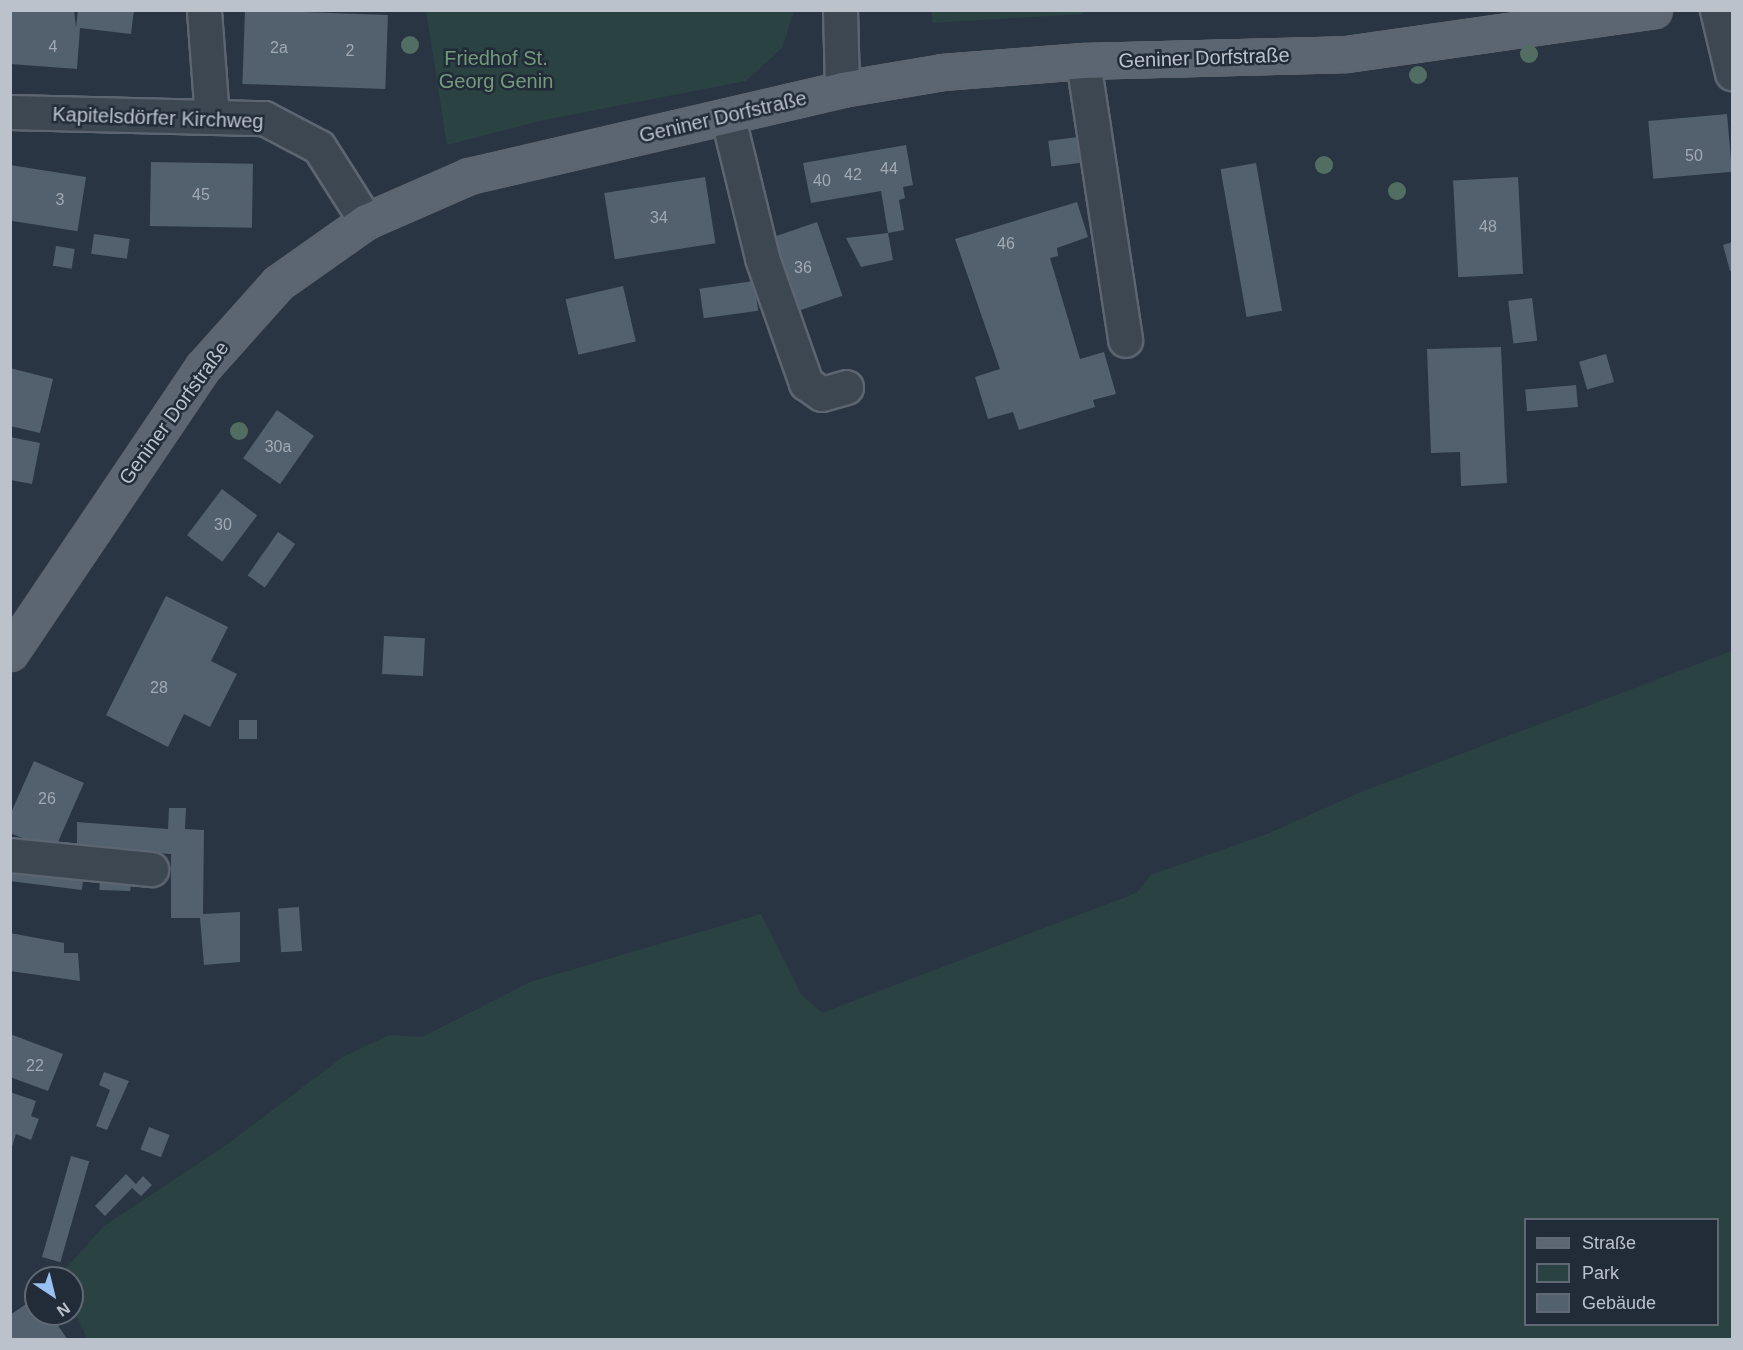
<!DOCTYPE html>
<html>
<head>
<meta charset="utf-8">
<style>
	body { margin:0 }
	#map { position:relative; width:1743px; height:1350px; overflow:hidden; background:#293542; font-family:Helvetica,sans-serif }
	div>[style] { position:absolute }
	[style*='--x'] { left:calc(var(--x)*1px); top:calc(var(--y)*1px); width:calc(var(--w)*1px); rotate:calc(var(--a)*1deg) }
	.green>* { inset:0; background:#2b4243 }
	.building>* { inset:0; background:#53606d; transform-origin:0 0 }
	.roads { filter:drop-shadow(2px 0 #5c6570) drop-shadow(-2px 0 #5c6570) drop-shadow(0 2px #5c6570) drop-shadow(0 -2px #5c6570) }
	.minor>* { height:33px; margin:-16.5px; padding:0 16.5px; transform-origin:16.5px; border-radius:16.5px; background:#3d4752 }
	.major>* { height:33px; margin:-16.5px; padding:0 16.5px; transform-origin:16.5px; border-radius:16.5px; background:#5c6672 }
	.trees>* { width:18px; height:18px; margin:-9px; border-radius:50%; background:#526d61 }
	span { translate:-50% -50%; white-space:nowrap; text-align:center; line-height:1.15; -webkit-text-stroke:5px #222c38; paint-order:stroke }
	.number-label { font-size:16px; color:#a1aab4 }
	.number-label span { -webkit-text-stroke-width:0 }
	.street-label { font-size:20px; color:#bbc2cc }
	.park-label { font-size:20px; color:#739b7b }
	.frame { position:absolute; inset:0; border:12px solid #bbc2cc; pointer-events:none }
	.legend { position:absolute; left:1524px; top:1218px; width:195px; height:108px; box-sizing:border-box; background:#222c38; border:2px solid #5f6873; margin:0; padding:8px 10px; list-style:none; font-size:18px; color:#bbc2cc }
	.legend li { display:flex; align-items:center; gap:12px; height:30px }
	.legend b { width:30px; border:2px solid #5f6873 }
	.north { position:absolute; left:24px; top:1266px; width:60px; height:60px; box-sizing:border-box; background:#222c38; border:2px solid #5f6873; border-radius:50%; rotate:145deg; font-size:16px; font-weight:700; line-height:24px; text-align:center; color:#bbc2cc }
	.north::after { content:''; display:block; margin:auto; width:21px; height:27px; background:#99c0f3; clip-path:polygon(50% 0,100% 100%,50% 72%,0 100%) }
</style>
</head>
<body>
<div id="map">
	<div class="green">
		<i style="clip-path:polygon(426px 11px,426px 10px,794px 11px,782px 48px,746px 81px,544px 120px,447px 145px)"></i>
		<i style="clip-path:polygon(931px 11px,931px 10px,1083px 11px,1082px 14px,933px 23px)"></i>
		<i style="clip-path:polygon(evenodd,1732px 651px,1732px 1339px,88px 1340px,72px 1306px,72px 1278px,58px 1277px,104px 1226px,226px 1145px,343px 1057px,389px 1035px,422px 1037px,530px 982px,761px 914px,801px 994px,822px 1013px,1136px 893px,1151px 875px,1267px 834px,1361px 792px,1732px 651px,1526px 1220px,1718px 1220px,1718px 1324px,1526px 1324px,1526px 1220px)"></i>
	</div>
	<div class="building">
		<i style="clip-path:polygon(10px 10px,74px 10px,76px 27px,78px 10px,134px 10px,131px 34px,80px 28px,77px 69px,10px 64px)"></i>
		<i style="left:245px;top:10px;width:143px;height:74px;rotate:2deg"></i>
		<i style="left:1727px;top:114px;width:58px;height:79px;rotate:85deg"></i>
		<i style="left:1078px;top:137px;width:26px;height:30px;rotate:83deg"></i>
		<i style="clip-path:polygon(906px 145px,913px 185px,903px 187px,905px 198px,899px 200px,904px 230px,888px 233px,881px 191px,811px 203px,803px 163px)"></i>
		<i style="left:151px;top:162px;width:102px;height:64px;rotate:1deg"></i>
		<i style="left:1256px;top:163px;width:150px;height:36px;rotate:80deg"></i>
		<i style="left:10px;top:165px;width:77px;height:55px;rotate:9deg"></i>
		<i style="left:705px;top:177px;width:67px;height:102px;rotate:81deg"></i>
		<i style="left:1518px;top:177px;width:97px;height:65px;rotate:87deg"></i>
		<i style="clip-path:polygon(1077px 202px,1088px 237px,1057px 248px,1058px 256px,1050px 258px,1080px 359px,1104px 352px,1116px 394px,1093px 400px,1095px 407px,1019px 430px,1013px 412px,988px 419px,975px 377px,1000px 369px,955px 239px)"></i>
		<i style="left:817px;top:222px;width:78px;height:56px;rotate:71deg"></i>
		<i style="clip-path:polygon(888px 233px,893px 260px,861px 267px,846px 238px)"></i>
		<i style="left:94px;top:234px;width:36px;height:20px;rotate:8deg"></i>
		<i style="clip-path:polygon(1732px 242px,1732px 271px,1730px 271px,1723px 245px)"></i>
		<i style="left:56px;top:246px;width:19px;height:20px;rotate:9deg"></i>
		<i style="left:754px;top:281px;width:30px;height:55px;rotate:82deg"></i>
		<i style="left:623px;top:286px;width:57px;height:59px;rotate:77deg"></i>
		<i style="left:1532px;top:298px;width:43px;height:24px;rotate:83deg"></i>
		<i style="clip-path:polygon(1501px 347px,1507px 483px,1461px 486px,1460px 452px,1431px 453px,1427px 349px)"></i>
		<i style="left:1606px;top:354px;width:29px;height:28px;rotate:74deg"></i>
		<i style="clip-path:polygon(10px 368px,53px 379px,40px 433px,10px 426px)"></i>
		<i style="left:1576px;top:385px;width:22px;height:51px;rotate:85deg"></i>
		<i style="left:277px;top:410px;width:45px;height:59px;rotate:35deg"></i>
		<i style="clip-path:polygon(10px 437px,40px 443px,32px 484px,10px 480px)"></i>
		<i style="left:222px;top:489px;width:44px;height:58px;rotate:37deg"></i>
		<i style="left:278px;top:532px;width:21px;height:53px;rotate:35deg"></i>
		<i style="clip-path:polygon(166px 596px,228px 627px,211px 661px,237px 674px,210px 727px,184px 714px,168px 747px,106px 715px)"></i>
		<i style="left:384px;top:636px;width:41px;height:38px;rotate:3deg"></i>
		<i style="left:239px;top:720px;width:18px;height:19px"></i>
		<i style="clip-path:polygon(34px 761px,84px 783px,54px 851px,10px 833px,10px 815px)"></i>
		<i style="clip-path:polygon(169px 808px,186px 808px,185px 829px,204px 830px,203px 914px,240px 912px,240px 962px,204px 965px,200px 918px,171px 918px,171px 854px,77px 848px,77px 822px,168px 829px)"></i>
		<i style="left:10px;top:860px;width:75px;height:21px;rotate:7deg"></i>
		<i style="left:100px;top:873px;width:31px;height:17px;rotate:2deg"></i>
		<i style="left:299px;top:907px;width:44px;height:21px;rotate:86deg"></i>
		<i style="clip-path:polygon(10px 933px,64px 943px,64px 953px,78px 953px,80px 981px,10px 971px)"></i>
		<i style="clip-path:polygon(10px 1034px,63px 1054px,48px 1091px,10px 1077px)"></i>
		<i style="clip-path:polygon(104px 1072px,129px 1081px,107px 1130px,96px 1126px,110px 1090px,99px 1085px)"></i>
		<i style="clip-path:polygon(10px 1092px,36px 1101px,31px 1116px,39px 1119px,31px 1140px,16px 1134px,11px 1150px)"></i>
		<i style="left:149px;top:1127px;width:22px;height:24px;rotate:21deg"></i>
		<i style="left:71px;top:1156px;width:19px;height:105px;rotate:16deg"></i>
		<i style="clip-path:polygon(126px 1174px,136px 1184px,143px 1176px,152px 1185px,141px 1196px,132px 1188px,105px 1216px,95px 1206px)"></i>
		<i style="clip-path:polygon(36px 1297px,36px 1314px,50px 1314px,68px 1340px,10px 1340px,10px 1315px)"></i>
	</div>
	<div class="roads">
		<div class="minor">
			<i style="--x:840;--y:10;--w:79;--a:88.5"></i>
			<i style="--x:1717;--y:10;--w:65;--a:76.6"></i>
			<i style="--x:204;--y:11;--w:106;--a:85.7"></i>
			<i style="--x:1083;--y:61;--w:282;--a:81.4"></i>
			<i style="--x:10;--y:112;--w:254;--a:1.4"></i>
			<i style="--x:264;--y:118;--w:62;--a:27.8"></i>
			<i style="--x:319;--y:147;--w:88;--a:57.6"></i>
			<i style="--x:728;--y:118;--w:144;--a:76.3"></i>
			<i style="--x:762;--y:258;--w:133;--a:70.6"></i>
			<i style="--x:806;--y:383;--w:19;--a:35"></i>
			<i style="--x:822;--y:394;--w:25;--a:-16"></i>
			<i style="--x:10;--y:855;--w:142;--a:5.7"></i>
		</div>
		<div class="major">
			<i style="--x:10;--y:653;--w:345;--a:-56"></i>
			<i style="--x:203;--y:367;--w:113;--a:-48.2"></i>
			<i style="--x:278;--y:283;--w:108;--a:-35.2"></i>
			<i style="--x:366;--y:221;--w:112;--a:-23.6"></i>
			<i style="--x:469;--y:176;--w:383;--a:-13.1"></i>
			<i style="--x:842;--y:89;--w:101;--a:-9.6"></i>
			<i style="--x:942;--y:72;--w:141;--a:-4.5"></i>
			<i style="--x:1083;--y:61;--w:263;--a:-1.5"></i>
			<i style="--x:1346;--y:54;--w:311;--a:-8.1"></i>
		</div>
	</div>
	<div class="trees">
		<i style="left:410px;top:45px"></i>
		<i style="left:1529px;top:54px"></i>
		<i style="left:1418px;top:75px"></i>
		<i style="left:1324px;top:165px"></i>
		<i style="left:1397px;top:191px"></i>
		<i style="left:239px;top:431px"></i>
	</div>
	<div class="number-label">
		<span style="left:53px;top:47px">4</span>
		<span style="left:279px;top:48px">2a</span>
		<span style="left:350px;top:51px">2</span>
		<span style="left:1694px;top:156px">50</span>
		<span style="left:889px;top:169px">44</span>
		<span style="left:853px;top:175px">42</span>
		<span style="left:822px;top:181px">40</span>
		<span style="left:201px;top:195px">45</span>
		<span style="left:60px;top:200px">3</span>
		<span style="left:659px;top:218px">34</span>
		<span style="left:1488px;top:227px">48</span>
		<span style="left:1006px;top:244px">46</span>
		<span style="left:803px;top:268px">36</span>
		<span style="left:278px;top:447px">30a</span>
		<span style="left:223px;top:525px">30</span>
		<span style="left:159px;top:688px">28</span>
		<span style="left:47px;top:799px">26</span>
		<span style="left:35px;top:1066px">22</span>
	</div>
	<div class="street-label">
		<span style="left:1204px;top:58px;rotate:-2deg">Geniner Dorfstraße</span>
		<span style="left:723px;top:117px;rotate:-13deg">Geniner Dorfstraße</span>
		<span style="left:158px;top:118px;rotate:2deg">Kapitelsdörfer Kirchweg</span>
		<span style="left:174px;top:413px;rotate:-54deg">Geniner Dorfstraße</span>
	</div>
	<div class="park-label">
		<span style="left:496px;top:70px">Friedhof St.<br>Georg Genin</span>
	</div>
	<div class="frame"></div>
	<ul class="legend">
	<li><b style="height:8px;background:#5c6672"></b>Straße</li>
	<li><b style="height:16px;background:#2b4243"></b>Park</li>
	<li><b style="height:16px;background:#53606d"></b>Gebäude</li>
	</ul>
	<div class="north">N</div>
</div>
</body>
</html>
